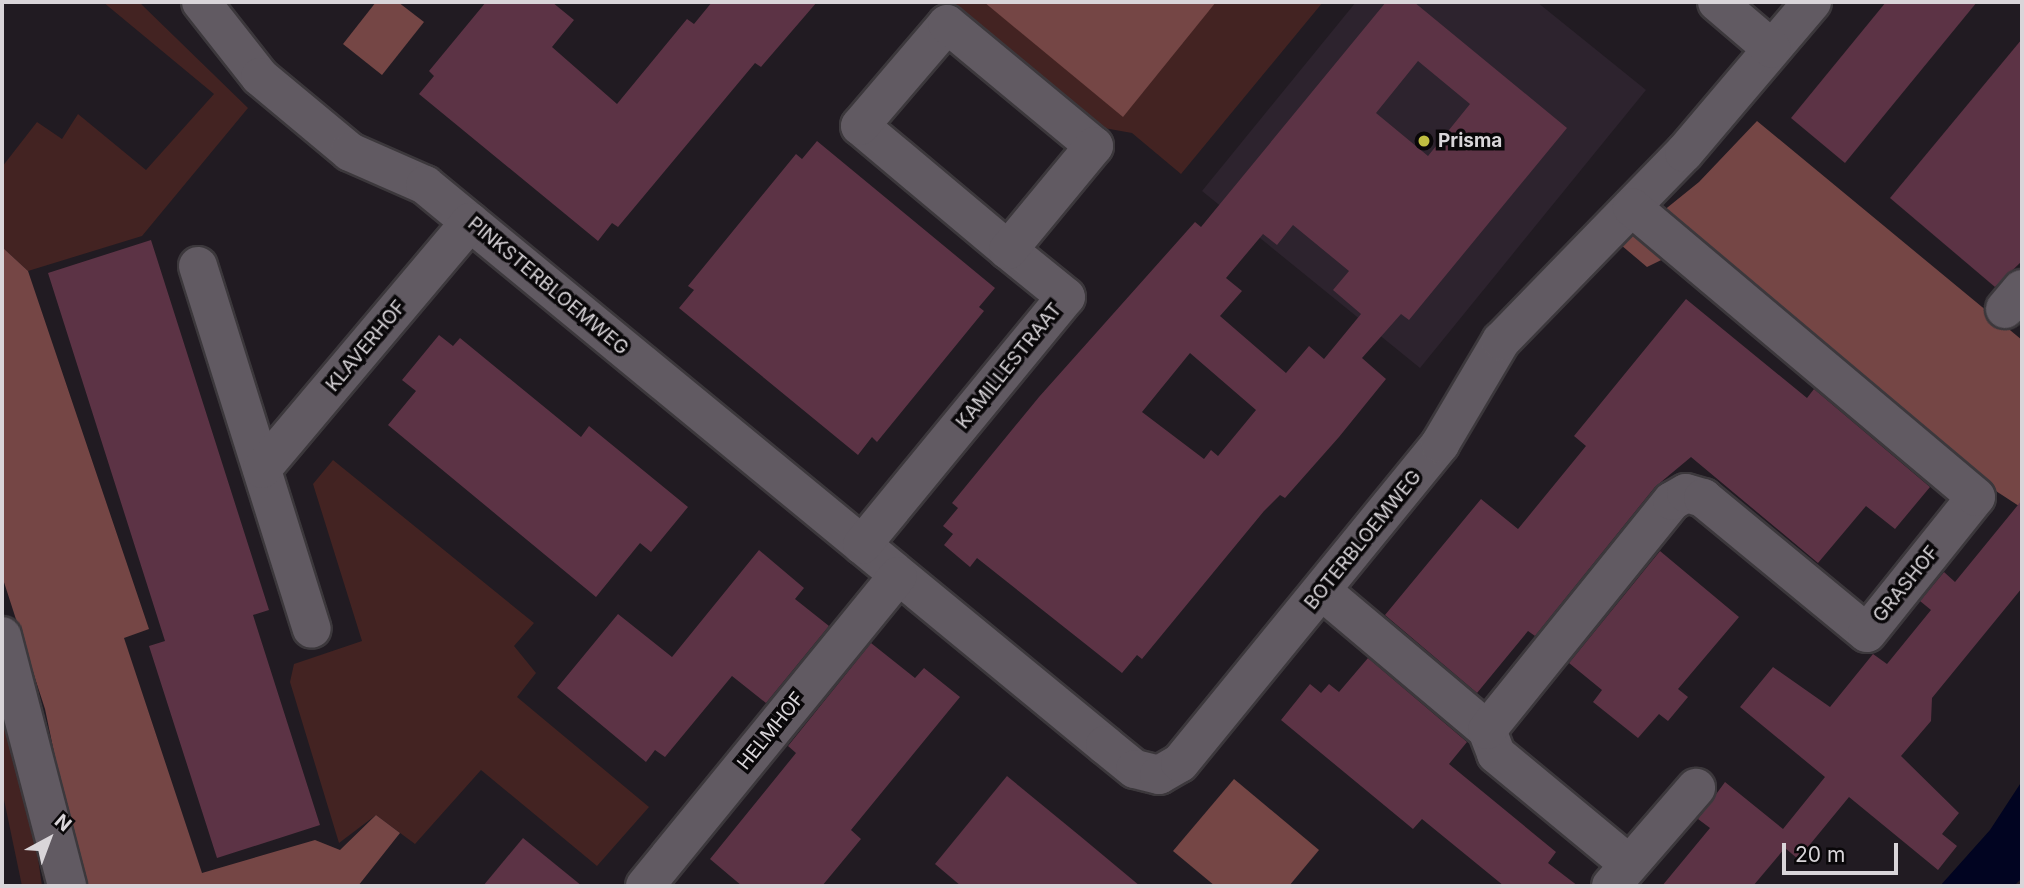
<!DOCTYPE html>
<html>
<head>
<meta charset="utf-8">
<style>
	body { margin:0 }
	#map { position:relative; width:2024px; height:888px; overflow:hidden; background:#211b22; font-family:Inter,sans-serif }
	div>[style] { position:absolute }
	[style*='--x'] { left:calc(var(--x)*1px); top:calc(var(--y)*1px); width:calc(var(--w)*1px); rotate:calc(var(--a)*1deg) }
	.built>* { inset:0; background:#2d232e }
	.green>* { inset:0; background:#432322 }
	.forest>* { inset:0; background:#754645 }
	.water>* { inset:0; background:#010421 }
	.building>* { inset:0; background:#5c3345 }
	.roads { filter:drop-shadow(2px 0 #3c383c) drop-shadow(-2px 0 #3c383c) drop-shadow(0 2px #3c383c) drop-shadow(0 -2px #3c383c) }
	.minor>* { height:38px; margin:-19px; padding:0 19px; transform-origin:19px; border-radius:19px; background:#615a62 }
	.dots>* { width:19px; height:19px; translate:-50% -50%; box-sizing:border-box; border:4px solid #090709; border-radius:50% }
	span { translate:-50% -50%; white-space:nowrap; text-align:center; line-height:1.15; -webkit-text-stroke:7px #090709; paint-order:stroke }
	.poi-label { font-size:19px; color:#d9d5d9; font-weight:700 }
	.left { translate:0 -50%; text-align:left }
	.street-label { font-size:19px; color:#d9d5d9 }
	.frame { position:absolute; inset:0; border:4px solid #d9d5d9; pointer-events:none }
	.north { position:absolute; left:14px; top:804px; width:70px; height:70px; -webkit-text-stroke:5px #090709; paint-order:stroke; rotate:41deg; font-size:19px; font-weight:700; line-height:28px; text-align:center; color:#d9d5d9 }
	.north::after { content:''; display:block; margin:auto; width:24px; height:32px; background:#d9d5d9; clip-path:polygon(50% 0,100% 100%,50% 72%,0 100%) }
	.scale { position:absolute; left:1782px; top:843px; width:116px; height:32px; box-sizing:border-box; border:4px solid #d9d5d9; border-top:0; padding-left:9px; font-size:21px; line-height:24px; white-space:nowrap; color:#d9d5d9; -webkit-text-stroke:5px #090709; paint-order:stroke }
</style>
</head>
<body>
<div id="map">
	<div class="built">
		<i style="clip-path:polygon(1356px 2px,1537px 2px,1646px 90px,1420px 368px,1202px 191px)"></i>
	</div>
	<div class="green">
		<i style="clip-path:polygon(103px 2px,139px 2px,248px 108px,142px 236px,28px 271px,2px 247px,2px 167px,37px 122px,62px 139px,78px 114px,146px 170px,214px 94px)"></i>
		<i style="clip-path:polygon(953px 2px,1323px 2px,1181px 174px,1132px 133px,1104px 128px)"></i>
		<i style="clip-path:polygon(333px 460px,534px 623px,514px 646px,536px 673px,517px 697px,649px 807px,597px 866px,481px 770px,415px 844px,376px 815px,339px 843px,290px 682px,294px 664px,362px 641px,313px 484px)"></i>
		<i style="clip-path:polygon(2px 689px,35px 838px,42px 886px,22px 886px,2px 790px)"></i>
	</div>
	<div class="forest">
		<i style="clip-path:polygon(376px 2px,398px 2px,424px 22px,382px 75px,343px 44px)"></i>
		<i style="clip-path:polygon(984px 2px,1216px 2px,1123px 117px)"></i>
		<i style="clip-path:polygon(1757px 121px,2022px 340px,2022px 508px,1979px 480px,1694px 244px,1647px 267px,1621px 245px,1699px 182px)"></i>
		<i style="clip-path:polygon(2px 247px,28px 271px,149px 629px,124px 638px,202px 873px,315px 840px,340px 850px,376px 815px,400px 833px,358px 886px,82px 886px,45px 709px,2px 576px)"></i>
		<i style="clip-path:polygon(1234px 779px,1319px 850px,1289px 886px,1215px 886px,1173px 851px)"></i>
	</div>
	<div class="water">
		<i style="clip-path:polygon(2022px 781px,2022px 878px,2014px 886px,1940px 886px,1990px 830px)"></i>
	</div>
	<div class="building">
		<i style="clip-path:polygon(486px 2px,552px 2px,574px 20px,552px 47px,617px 104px,687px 19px,694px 24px,712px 2px,817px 2px,761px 67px,755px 63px,618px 227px,612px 223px,598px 241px,419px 94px,434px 76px,429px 71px)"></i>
		<i style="clip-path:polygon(evenodd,1386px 2px,1414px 2px,1567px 128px,1409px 320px,1401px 314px,1362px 358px,1386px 379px,1339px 437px,1285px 498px,1280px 495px,1264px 511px,1142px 659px,1137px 655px,1122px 673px,977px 558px,970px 567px,944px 545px,953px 534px,943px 526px,958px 508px,952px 503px,1039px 397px,1195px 222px,1201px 227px,1386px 2px,1418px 61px,1470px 104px,1428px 156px,1376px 113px,1418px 61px,1386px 2px,1293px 225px,1349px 271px,1333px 290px,1361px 314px,1324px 359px,1309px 346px,1286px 373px,1220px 316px,1242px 291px,1226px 278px,1263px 234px,1277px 245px,1293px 225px,1386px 2px,1190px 353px,1256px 410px,1218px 456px,1211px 450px,1204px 459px,1142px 412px,1190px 353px)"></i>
		<i style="clip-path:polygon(1886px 2px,1977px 2px,1845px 163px,1791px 118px)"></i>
		<i style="clip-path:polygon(2022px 39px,2022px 261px,1995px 287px,1890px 198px)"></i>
		<i style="clip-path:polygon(817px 141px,995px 288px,979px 307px,984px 311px,877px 442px,872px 437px,858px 455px,679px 308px,694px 290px,688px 286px,796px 154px,802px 159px)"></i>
		<i style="clip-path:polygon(151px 240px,269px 610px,253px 615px,320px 825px,217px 858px,149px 646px,165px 641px,48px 273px)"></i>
		<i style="clip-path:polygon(1686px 299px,1807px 398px,1814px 389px,1930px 487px,1895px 529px,1866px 506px,1818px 563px,1691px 457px,1655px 487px,1535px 636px,1528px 631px,1477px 693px,1385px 615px,1481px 499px,1518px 529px,1586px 446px,1574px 436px)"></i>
		<i style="clip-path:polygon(439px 335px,453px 346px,460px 338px,581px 437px,589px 426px,688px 507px,651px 552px,640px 543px,596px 597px,388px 425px,416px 391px,402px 380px)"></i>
		<i style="clip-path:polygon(2022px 500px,2022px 588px,1932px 698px,1931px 721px,1901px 756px,1959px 813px,1942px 834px,1957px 846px,1938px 870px,1849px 797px,1798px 859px,1785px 848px,1753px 886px,1662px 886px,1710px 828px,1698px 819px,1725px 782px,1783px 829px,1825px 777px,1740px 707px,1773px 667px,1830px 707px,1873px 654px,1887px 664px,1931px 610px,1920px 601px,1944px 572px,1955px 582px)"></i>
		<i style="clip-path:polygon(759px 550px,804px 588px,795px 599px,829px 626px,766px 703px,732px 676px,665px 757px,655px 750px,646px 762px,557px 688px,618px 614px,672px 657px)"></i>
		<i style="clip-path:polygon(1660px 551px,1739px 617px,1678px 689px,1688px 697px,1668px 721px,1659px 714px,1638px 738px,1593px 702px,1602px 690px,1569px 663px)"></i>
		<i style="clip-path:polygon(871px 643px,915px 678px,924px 668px,960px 697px,851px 830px,861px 839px,822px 886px,742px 886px,710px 859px,796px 753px,788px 746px)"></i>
		<i style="clip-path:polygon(1368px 658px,1467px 742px,1449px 764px,1556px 852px,1548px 863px,1578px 886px,1504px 886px,1422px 819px,1413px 829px,1281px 720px,1310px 684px,1321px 693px,1329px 684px,1339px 692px)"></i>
		<i style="clip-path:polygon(1007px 776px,1080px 836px,1140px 886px,961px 886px,935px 864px)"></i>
		<i style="clip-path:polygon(523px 838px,582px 886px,483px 886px)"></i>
	</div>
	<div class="roads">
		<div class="minor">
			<i style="--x:201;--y:2;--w:95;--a:51.8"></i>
			<i style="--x:260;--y:77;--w:117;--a:39.8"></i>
			<i style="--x:350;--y:152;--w:82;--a:23.7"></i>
			<i style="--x:425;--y:185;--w:881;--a:39.47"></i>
			<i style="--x:1105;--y:745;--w:38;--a:39"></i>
			<i style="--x:1135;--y:769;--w:25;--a:14"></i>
			<i style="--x:1159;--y:775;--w:24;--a:-30"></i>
			<i style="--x:1180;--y:763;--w:412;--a:-50.8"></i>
			<i style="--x:1440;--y:444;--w:120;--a:-59.4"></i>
			<i style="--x:1501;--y:341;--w:262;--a:-45.8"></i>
			<i style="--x:1684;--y:153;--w:198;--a:-49.7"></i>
			<i style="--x:1717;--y:2;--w:72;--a:40.5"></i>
			<i style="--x:198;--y:266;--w:380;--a:72.6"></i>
			<i style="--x:2005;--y:309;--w:26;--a:-50"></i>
			<i style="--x:262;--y:469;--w:323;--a:-49.9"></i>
			<i style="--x:862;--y:545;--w:321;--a:-50.6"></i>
			<i style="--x:1066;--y:297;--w:75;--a:-141"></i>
			<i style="--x:1008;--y:250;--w:193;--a:-140"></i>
			<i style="--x:860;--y:126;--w:134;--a:-49.5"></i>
			<i style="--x:947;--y:24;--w:191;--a:39.7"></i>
			<i style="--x:1094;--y:146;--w:135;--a:129.6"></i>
			<i style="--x:1322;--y:591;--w:216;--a:40.1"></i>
			<i style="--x:1487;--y:730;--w:26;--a:69"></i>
			<i style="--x:1496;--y:754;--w:173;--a:39.6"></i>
			<i style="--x:2;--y:636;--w:258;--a:75.4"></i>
			<i style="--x:1487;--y:730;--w:294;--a:-51.1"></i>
			<i style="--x:1672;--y:501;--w:16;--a:-30"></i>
			<i style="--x:1686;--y:493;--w:18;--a:16"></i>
			<i style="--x:1703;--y:498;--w:212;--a:39.5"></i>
			<i style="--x:1867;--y:633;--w:174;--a:-51.3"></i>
			<i style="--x:1976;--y:497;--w:450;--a:-139.9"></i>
			<i style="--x:645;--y:886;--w:400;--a:-50.8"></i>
			<i style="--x:1611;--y:886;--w:130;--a:-49.1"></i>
		</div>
	</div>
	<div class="dots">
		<i style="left:1424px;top:141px;background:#c0be41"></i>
	</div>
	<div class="poi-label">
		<span class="left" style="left:1438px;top:141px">Prisma</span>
	</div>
	<div class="street-label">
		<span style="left:548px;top:286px;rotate:40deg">PINKSTERBLOEMWEG</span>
		<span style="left:366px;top:346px;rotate:-50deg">KLAVERHOF</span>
		<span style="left:1009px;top:366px;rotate:-51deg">KAMILLESTRAAT</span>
		<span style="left:1363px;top:540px;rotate:-51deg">BOTERBLOEMWEG</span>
		<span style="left:1906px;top:584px;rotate:-51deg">GRASHOF</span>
		<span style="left:771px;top:731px;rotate:-51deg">HELMHOF</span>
	</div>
	<div class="frame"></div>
	<div class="north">N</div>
	<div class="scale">20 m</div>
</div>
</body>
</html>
